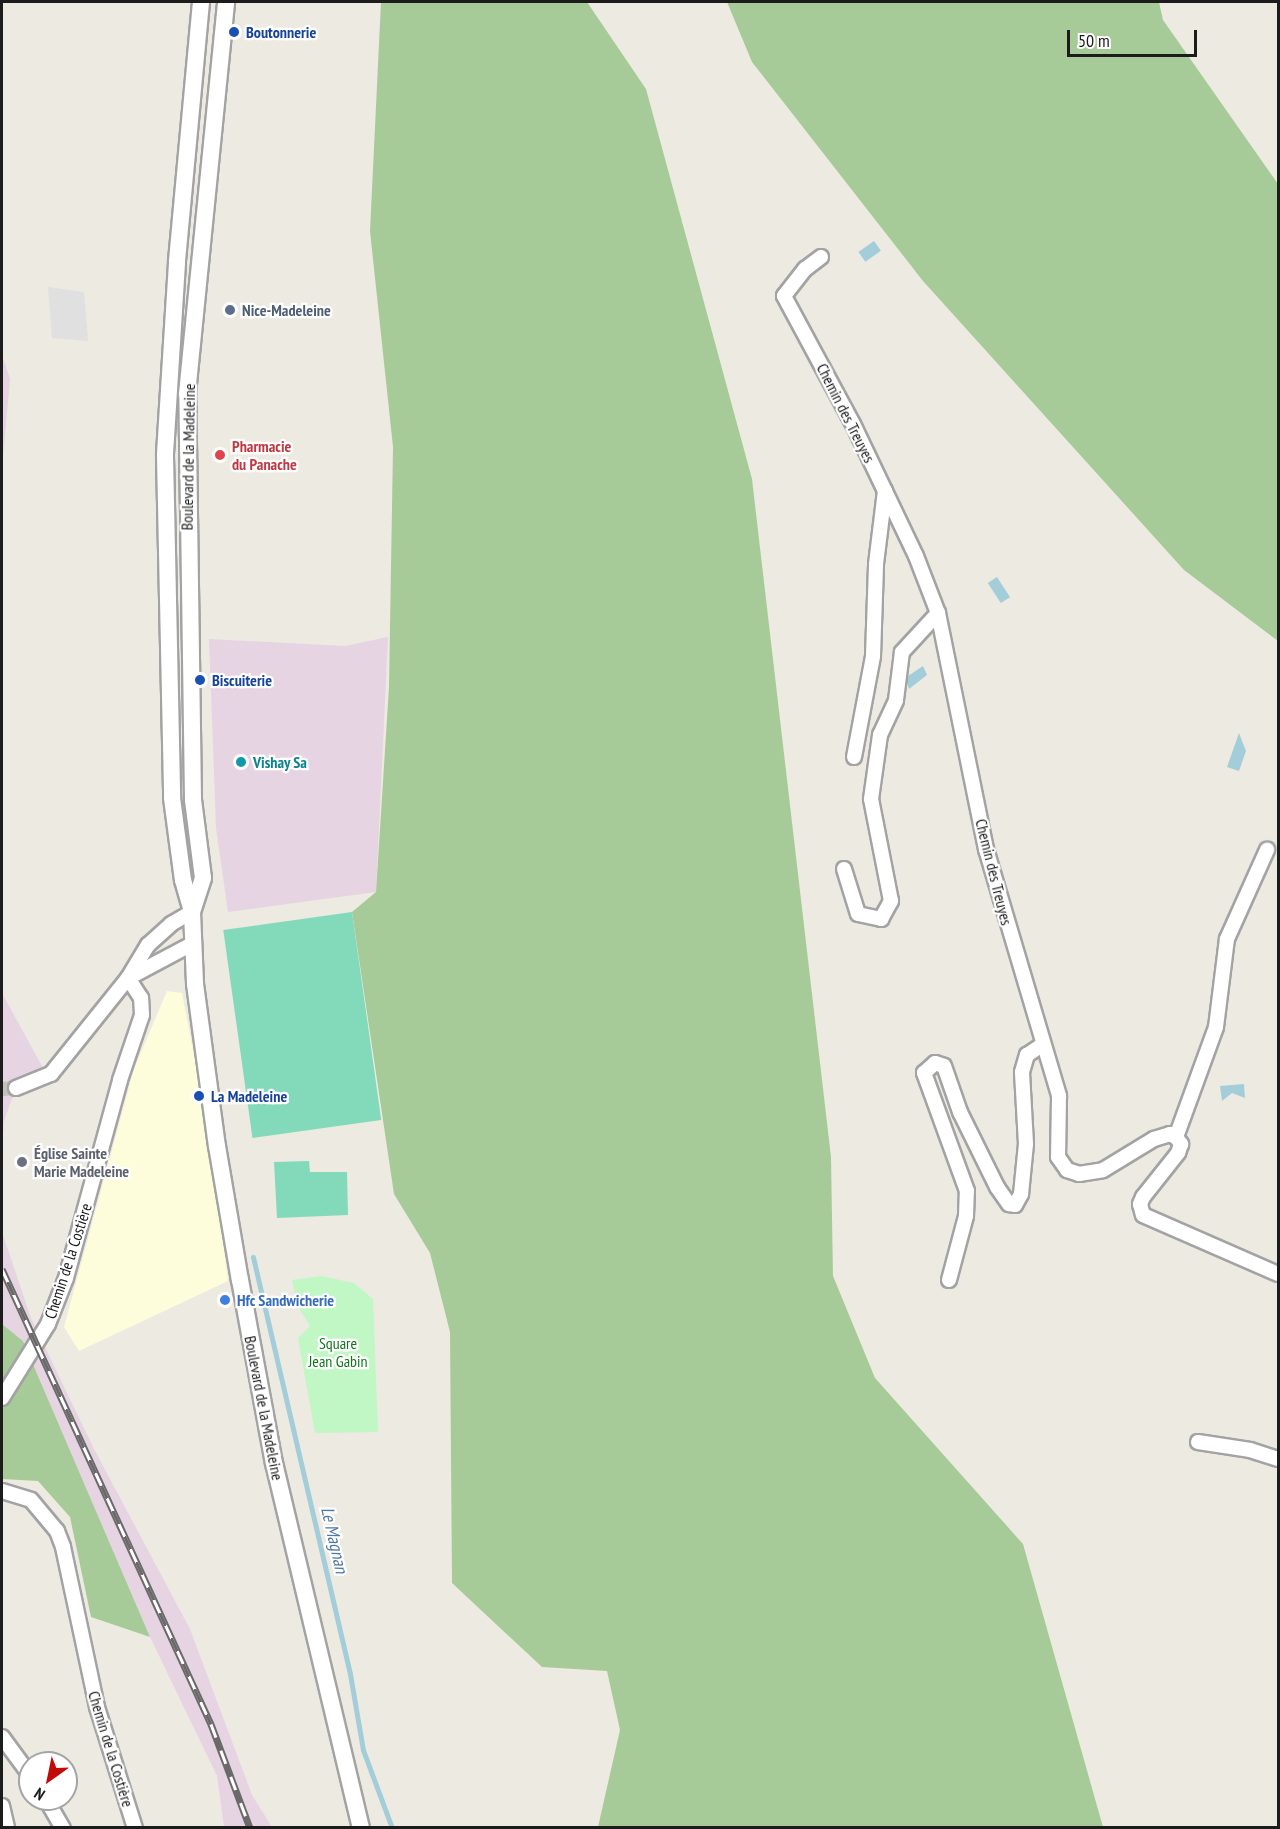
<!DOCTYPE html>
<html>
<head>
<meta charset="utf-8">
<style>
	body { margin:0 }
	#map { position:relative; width:1280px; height:1829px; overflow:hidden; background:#edeae2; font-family:"PT Sans Narrow",sans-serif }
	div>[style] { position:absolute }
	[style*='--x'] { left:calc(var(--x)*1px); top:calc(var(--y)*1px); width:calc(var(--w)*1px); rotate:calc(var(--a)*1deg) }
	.industrial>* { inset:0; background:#e6d4e3 }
	.education>* { inset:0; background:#fdfddb }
	.forest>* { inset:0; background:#a7cb98 }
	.park>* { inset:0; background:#c0f7c5 }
	.pitch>* { inset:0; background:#83daba; transform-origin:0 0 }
	.parking>* { inset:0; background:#e0e0e0 }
	.water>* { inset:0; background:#a4cdda; transform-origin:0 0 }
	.stream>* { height:5px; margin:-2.5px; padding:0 2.5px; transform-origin:2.5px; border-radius:2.5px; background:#a4cdda }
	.minor-tunnel>* { height:14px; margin-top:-7px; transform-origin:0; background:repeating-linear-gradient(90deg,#c3c1ba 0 14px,transparent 0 21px) }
	.roads { filter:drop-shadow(2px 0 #a3a3a3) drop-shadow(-2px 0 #a3a3a3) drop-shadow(0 2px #a3a3a3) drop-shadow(0 -2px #a3a3a3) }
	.minor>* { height:14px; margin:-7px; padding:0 7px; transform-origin:7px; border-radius:7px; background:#fff }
	.tertiary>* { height:16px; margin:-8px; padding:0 8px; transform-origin:8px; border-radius:8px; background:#fff }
	.rail>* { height:7px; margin-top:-3.5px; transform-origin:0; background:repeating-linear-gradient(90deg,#fff 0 14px,#6a6a6a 0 28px); box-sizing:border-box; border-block:2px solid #6a6a6a }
	.dots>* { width:16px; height:16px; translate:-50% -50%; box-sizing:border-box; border:3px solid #fff; border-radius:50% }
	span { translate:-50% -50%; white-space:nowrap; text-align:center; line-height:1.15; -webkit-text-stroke:4.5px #fff; paint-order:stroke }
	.transit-label { font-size:16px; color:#164399; font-weight:700 }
	.left { translate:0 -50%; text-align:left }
	.service-label { font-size:16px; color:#4e5e75; font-weight:700 }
	.street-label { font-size:16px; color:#1c1c1c }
	.health-label { font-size:16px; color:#be3a42; font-weight:700 }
	.culture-label { font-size:16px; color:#0d838f; font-weight:700 }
	.worship-label { font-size:16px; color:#5b616d; font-weight:700 }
	.shop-label { font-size:16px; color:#366cbe; font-weight:700 }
	.park-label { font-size:16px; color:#10751a }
	.water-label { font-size:18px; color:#4d79a7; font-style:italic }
	.frame { position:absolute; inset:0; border:3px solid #1c1c1c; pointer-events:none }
	.north { position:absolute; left:18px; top:1751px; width:60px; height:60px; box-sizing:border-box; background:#fff; border:2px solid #a4a4a4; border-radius:50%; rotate:213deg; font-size:16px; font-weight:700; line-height:24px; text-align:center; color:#1c1c1c }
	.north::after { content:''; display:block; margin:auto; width:21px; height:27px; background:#c00b08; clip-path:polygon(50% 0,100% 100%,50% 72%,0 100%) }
	.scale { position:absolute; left:1067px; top:30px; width:130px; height:27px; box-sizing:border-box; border:3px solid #1c1c1c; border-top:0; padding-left:8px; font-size:18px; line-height:21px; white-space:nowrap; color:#1c1c1c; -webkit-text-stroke:4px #fff; paint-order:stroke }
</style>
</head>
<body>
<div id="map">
	<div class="industrial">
		<i style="clip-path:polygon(2px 355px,10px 379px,2px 469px)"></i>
		<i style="clip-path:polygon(388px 637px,376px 892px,228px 912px,216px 828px,209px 639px,345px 646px)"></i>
		<i style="clip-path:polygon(2px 993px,43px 1068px,18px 1082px,4px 1121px,2px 1147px)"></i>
		<i style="clip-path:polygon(2px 1232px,31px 1318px,94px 1449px,190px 1629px,252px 1795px,272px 1827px,224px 1827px,217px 1776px,150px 1637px,23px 1341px,2px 1324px)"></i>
	</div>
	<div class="education">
		<i style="clip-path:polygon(167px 991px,182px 993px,209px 1133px,228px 1281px,79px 1351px,64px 1327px,134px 1069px)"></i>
	</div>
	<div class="forest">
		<i style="clip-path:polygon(381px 2px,587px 2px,646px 89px,752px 479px,831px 1157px,833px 1276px,875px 1378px,1023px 1544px,1103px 1827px,598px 1827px,620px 1730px,607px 1671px,542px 1667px,452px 1583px,450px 1332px,430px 1253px,394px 1194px,352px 912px,376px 892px,389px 687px,393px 447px,370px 231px)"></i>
		<i style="clip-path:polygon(727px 2px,1159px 2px,1163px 20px,1278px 184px,1278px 641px,1184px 570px,923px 281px,752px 62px)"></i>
		<i style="clip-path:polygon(2px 1324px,23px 1341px,150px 1637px,91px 1617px,70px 1517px,38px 1481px,2px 1479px)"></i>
	</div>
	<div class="park">
		<i style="clip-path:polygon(321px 1276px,354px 1283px,373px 1299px,378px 1432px,315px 1433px,298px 1338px,310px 1326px,297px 1305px,292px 1280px)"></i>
	</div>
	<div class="pitch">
		<i style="left:352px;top:912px;width:210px;height:130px;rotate:82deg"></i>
		<i style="clip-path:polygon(309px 1161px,310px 1172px,347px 1172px,348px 1215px,277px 1218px,274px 1162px)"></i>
	</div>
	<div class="parking">
		<i style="clip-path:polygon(48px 287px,84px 292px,88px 341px,52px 338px)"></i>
	</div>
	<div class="water">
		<i style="left:874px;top:241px;width:12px;height:19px;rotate:55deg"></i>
		<i style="left:997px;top:577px;width:24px;height:11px;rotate:57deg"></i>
		<i style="clip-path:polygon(923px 666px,927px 675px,909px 689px,905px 678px)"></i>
		<i style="clip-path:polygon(1239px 733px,1246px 751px,1239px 771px,1227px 767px)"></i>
		<i style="clip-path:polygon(1244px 1084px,1245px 1098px,1232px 1093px,1222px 1101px,1220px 1086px)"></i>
	</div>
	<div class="stream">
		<i style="--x:253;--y:1257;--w:428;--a:76.9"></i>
		<i style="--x:350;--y:1674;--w:77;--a:80.3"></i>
		<i style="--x:363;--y:1750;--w:83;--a:69.6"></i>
	</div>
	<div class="minor-tunnel">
		<i style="--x:2;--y:1089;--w:14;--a:-4"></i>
	</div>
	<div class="roads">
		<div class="minor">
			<i style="--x:821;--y:257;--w:20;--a:143"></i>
			<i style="--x:805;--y:269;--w:34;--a:128"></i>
			<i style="--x:784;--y:296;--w:145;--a:61.7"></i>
			<i style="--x:853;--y:424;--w:146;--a:64.5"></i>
			<i style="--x:916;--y:556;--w:61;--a:68.9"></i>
			<i style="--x:938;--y:613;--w:241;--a:78.5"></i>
			<i style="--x:986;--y:849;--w:258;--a:73.5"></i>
			<i style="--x:1059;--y:1096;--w:61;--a:90.9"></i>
			<i style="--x:1058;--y:1157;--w:16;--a:55"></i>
			<i style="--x:1067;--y:1170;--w:13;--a:18"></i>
			<i style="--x:1079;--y:1174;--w:24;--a:-9"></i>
			<i style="--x:1103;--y:1170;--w:60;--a:-31.3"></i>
			<i style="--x:1154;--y:1139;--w:17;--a:-17"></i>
			<i style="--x:1170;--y:1134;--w:7;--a:27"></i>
			<i style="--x:1176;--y:1137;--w:9;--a:54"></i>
			<i style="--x:1181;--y:1144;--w:9;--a:108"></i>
			<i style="--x:1178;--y:1153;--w:56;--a:128.5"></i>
			<i style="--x:1143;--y:1197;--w:8;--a:113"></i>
			<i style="--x:1140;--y:1204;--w:11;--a:75"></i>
			<i style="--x:1143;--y:1215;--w:147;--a:23.6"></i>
			<i style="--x:854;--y:757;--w:103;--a:-79.3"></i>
			<i style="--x:873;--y:656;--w:92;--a:-88.1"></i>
			<i style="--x:876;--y:564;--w:74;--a:-83"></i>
			<i style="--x:844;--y:869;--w:47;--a:72.7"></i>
			<i style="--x:858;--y:914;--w:24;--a:12"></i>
			<i style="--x:881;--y:919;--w:21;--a:-61"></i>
			<i style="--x:891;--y:901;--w:104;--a:-101.1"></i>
			<i style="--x:871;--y:799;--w:65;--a:-82"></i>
			<i style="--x:880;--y:735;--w:38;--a:-65"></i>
			<i style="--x:896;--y:700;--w:48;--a:-82.9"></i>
			<i style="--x:902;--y:652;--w:53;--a:-47.3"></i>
			<i style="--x:130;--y:977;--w:72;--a:-28"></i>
			<i style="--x:16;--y:1088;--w:38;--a:-22"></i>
			<i style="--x:51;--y:1074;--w:123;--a:-51.3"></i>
			<i style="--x:128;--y:978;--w:39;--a:-59"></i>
			<i style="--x:148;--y:945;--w:31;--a:-42"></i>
			<i style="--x:171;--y:924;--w:24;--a:-30"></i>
			<i style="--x:1176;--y:1137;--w:117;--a:-70"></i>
			<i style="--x:1216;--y:1027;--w:89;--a:-82.9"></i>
			<i style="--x:1227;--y:939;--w:98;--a:-65.8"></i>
			<i style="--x:949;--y:1280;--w:66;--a:-75.1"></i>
			<i style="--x:966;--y:1216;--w:25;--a:-88"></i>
			<i style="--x:967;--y:1191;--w:126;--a:-110"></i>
			<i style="--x:924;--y:1073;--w:15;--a:-42"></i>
			<i style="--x:935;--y:1063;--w:9;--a:18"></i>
			<i style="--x:944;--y:1066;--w:49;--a:70.8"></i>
			<i style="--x:960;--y:1112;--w:84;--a:63.7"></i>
			<i style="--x:997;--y:1187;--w:21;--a:55"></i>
			<i style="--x:1009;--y:1204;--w:6;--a:9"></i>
			<i style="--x:1015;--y:1205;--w:13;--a:-61"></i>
			<i style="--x:1021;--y:1194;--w:50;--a:-84.3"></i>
			<i style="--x:1026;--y:1144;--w:72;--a:-93.2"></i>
			<i style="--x:1022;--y:1072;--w:18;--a:-74"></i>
			<i style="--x:1027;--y:1055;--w:18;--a:-34"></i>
			<i style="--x:2;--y:1398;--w:87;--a:-58.1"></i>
			<i style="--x:48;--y:1324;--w:49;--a:-68.6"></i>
			<i style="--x:66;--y:1278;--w:205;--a:-74.7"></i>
			<i style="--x:120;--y:1080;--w:69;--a:-71.3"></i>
			<i style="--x:142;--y:1015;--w:17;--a:-93"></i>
			<i style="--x:141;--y:998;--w:24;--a:-123"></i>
			<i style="--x:1198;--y:1442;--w:53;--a:8.7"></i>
			<i style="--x:1250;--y:1450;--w:29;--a:18"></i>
			<i style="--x:2;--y:1491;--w:30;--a:17"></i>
			<i style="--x:31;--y:1500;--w:40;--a:50"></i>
			<i style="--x:57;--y:1531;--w:17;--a:69"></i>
			<i style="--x:63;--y:1547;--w:164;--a:78"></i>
			<i style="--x:97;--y:1707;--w:127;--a:72.6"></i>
			<i style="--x:2;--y:1737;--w:47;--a:53.6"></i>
			<i style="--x:46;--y:1799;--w:34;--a:60"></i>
			<i style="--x:2;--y:1806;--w:23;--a:77"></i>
		</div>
		<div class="tertiary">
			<i style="--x:201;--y:2;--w:262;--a:95.3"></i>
			<i style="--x:177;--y:263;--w:193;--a:93.6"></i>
			<i style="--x:165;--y:456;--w:342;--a:88.8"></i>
			<i style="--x:172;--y:798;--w:83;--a:82.4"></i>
			<i style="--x:183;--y:880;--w:33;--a:74"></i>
			<i style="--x:192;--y:912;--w:72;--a:87.6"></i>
			<i style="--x:195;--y:984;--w:163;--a:82.3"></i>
			<i style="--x:217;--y:1146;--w:136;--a:80.3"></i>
			<i style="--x:240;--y:1280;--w:186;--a:79.5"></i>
			<i style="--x:274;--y:1463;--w:375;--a:76.6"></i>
			<i style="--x:192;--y:912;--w:36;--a:-72"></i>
			<i style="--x:203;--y:878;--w:79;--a:-97.3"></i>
			<i style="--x:193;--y:800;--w:406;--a:-90.8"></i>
			<i style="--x:187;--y:394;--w:394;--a:-84.3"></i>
		</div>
	</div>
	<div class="rail">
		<i style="--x:2;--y:1269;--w:501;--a:65.33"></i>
		<i style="--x:211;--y:1724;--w:111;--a:69.4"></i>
	</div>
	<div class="dots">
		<i style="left:234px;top:32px;background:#1a4fb4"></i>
		<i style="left:230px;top:310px;background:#5c6f8a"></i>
		<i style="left:220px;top:455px;background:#e0444e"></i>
		<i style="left:200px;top:680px;background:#1a4fb4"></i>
		<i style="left:241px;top:762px;background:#0f9aa8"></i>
		<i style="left:199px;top:1096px;background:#1a4fb4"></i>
		<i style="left:22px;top:1162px;background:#6b7280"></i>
		<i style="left:225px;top:1300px;background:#3f7fe0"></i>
	</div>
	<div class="transit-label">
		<span class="left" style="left:246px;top:32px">Boutonnerie</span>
		<span class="left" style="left:212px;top:680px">Biscuiterie</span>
		<span class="left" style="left:211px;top:1096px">La Madeleine</span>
	</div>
	<div class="service-label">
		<span class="left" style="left:242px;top:310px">Nice-Madeleine</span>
	</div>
	<div class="street-label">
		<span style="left:846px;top:413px;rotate:63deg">Chemin des Treuyes</span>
		<span style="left:188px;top:457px;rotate:-89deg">Boulevard de la Madeleine</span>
		<span style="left:994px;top:872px;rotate:76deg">Chemin des Treuyes</span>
		<span style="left:68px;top:1261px;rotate:-72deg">Chemin de la Costière</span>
		<span style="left:264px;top:1408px;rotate:79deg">Boulevard de la Madeleine</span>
		<span style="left:111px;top:1749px;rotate:73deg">Chemin de la Costière</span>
	</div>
	<div class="health-label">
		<span class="left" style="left:232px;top:455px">Pharmacie<br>du Panache</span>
	</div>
	<div class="culture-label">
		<span class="left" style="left:253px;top:762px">Vishay Sa</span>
	</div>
	<div class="worship-label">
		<span class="left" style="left:34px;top:1162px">Église Sainte<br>Marie Madeleine</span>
	</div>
	<div class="shop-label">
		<span class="left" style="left:237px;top:1300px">Hfc Sandwicherie</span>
	</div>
	<div class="park-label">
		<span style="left:338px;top:1352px">Square<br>Jean Gabin</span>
	</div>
	<div class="water-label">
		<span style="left:334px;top:1540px;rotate:77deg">Le Magnan</span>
	</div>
	<div class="frame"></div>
	<div class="north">N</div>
	<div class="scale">50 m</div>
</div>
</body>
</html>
